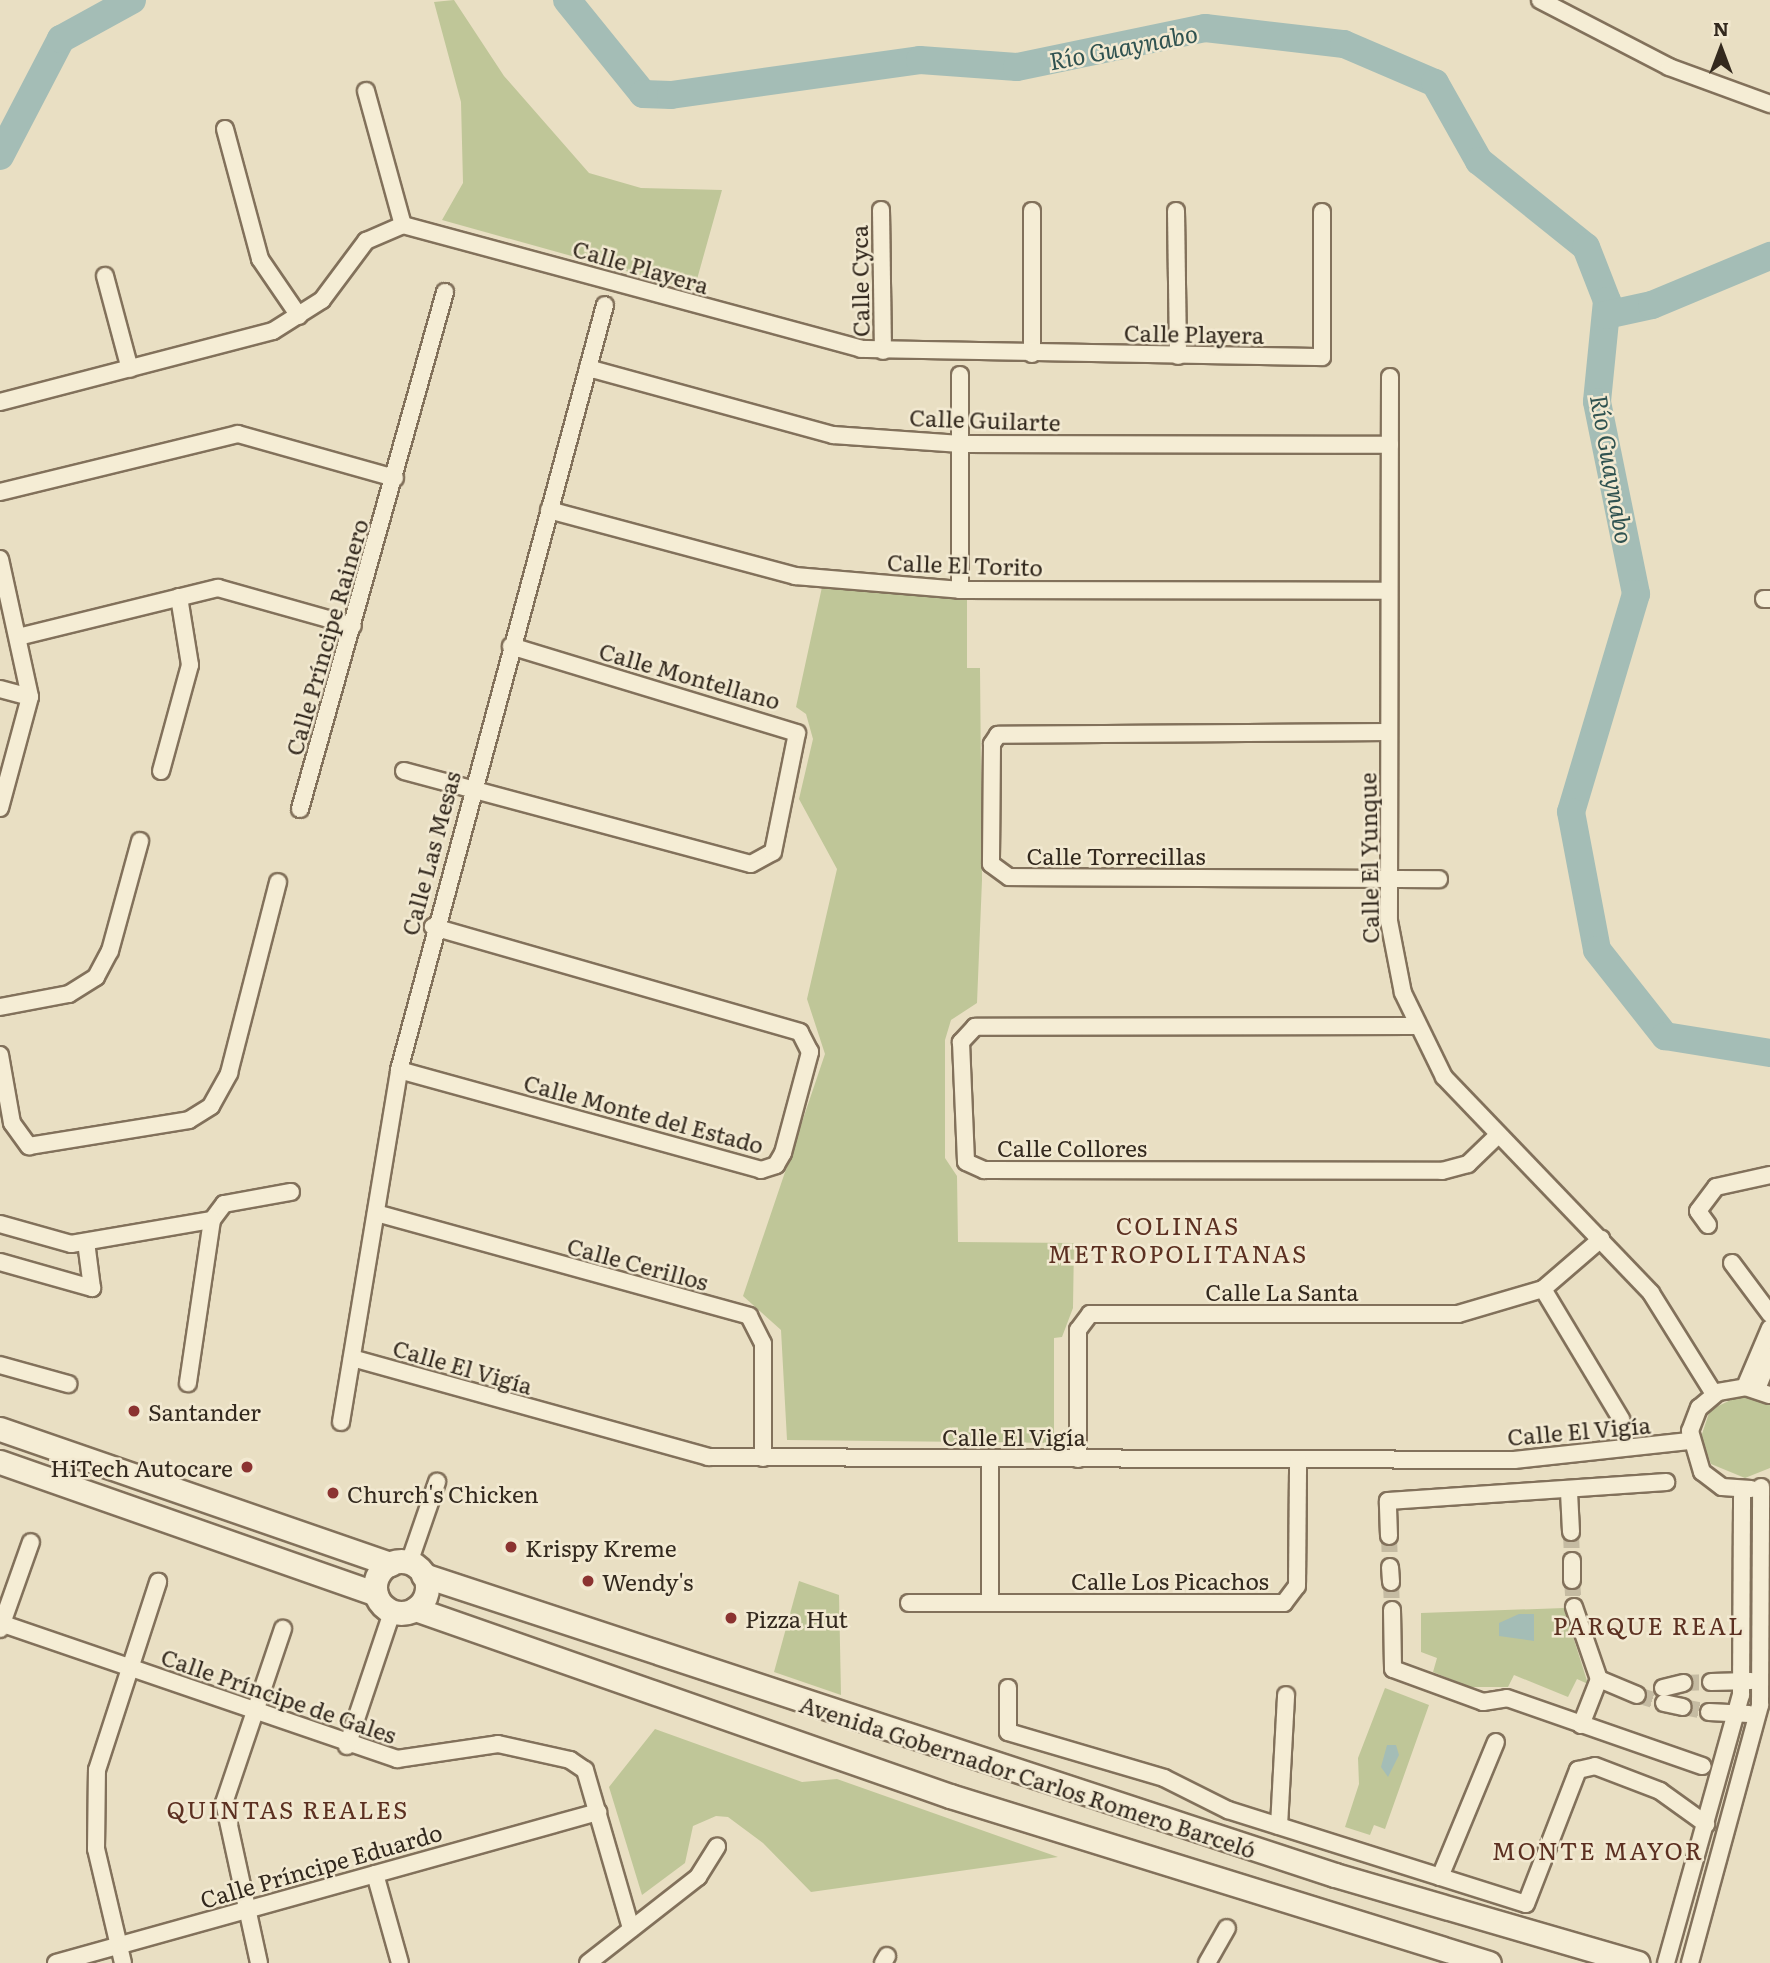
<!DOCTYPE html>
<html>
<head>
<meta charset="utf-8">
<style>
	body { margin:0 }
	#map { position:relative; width:1770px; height:1963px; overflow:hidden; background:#e9dfc3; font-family:Literata,serif }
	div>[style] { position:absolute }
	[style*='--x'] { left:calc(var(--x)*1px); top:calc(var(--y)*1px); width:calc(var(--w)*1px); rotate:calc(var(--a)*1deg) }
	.green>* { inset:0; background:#bfc698 }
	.water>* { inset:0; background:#a4bdb6 }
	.river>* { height:28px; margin:-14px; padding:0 14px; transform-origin:14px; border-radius:14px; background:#a4bdb6 }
	.minor-tunnel>* { height:16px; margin-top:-8px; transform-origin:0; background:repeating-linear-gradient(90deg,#c5bba2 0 16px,transparent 0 24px) }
	.roads { filter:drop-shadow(2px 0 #82715b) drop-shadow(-2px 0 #82715b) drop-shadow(0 2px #82715b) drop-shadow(0 -2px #82715b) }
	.minor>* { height:16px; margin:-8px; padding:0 8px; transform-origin:8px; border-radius:8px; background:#f5edd5 }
	.secondary>* { height:23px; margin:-11.5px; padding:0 11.5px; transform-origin:11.5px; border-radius:11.5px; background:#f5edd5 }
	.secondary>.ring { margin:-11.5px; padding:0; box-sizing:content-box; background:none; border:23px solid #f5edd5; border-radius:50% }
	.dots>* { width:19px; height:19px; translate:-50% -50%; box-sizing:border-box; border:4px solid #f2e9d1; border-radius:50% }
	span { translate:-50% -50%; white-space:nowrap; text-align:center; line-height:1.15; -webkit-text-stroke:5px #f2e9d1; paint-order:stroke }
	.street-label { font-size:23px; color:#33291e }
	.poi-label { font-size:23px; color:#33291e }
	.left { translate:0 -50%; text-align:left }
	.right { translate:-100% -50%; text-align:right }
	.water-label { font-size:24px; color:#2f5250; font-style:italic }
	.neighbourhood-label { font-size:24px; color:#5c3021; letter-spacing:2px }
	.north { position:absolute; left:1686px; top:14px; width:70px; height:70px; -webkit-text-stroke:5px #f2e9d1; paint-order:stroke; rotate:0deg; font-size:19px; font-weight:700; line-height:28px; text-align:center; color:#33291e }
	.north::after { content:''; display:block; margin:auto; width:24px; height:32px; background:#33291e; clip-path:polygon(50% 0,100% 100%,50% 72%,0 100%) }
</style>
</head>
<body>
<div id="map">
	<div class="green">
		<i style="clip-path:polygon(454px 0,504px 76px,589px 173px,641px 188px,722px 190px,694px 290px,442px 220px,463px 183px,461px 102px,434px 2px)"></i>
		<i style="clip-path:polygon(822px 587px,967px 597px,967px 668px,980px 668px,982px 880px,977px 1003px,951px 1020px,945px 1040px,945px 1158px,957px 1176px,958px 1242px,1074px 1243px,1073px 1308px,1062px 1337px,1054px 1338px,1054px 1443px,787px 1440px,781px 1330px,743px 1296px,825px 1054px,807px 999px,837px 869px,799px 799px,813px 739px,806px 714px,796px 707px)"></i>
		<i style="clip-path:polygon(1743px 1394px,1770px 1403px,1770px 1468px,1745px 1478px,1711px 1464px,1701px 1437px,1710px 1410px)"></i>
		<i style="clip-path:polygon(799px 1581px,839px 1595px,841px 1695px,774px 1672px)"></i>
		<i style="clip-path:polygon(1564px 1608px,1588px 1684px,1577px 1679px,1568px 1697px,1514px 1675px,1508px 1687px,1470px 1687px,1433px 1672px,1437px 1658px,1421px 1652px,1421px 1613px)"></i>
		<i style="clip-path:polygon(1385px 1688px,1429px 1705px,1385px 1829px,1374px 1825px,1370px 1835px,1345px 1827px,1359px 1784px,1358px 1758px)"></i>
		<i style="clip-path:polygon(655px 1729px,802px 1782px,837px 1779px,1058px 1857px,811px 1892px,763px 1843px,728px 1817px,716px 1816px,693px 1826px,685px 1863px,642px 1895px,609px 1787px)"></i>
	</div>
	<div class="water">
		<i style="clip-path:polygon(1519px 1614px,1534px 1614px,1534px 1641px,1499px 1636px,1499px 1623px)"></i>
		<i style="clip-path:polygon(1387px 1745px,1396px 1745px,1399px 1755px,1388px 1777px,1381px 1767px)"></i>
	</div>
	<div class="river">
		<i style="--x:567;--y:0;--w:121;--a:51"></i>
		<i style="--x:643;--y:94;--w:28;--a:2"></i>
		<i style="--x:671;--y:95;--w:251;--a:-8"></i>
		<i style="--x:920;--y:60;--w:97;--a:4.1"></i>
		<i style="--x:1017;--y:67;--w:192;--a:-11.7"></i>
		<i style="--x:1205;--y:28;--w:140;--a:6.6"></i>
		<i style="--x:1344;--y:44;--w:99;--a:23.2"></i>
		<i style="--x:1435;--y:83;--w:90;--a:60.6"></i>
		<i style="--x:1479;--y:161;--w:137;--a:38.8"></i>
		<i style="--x:1586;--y:247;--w:58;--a:68.7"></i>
		<i style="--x:1607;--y:301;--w:101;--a:95.7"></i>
		<i style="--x:1597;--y:402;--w:196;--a:78.5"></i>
		<i style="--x:1636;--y:594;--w:227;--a:106.6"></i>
		<i style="--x:1571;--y:812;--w:140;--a:79.3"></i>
		<i style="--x:1597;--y:950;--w:110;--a:51.7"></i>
		<i style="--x:1665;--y:1036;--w:106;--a:9.2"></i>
		<i style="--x:0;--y:156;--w:132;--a:-62.5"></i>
		<i style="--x:61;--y:39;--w:81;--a:-28.8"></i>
		<i style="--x:1606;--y:315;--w:47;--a:-12.3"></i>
		<i style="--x:1652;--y:305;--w:128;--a:-22.6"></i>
	</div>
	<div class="minor-tunnel">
		<i style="--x:1571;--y:1532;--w:29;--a:88"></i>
		<i style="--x:1389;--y:1536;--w:31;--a:88"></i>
		<i style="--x:1572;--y:1580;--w:27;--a:86"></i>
		<i style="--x:1391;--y:1582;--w:28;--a:88"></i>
		<i style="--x:1683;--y:1683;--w:28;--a:-2"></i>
		<i style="--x:1637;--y:1695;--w:28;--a:17"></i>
		<i style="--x:1683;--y:1707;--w:26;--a:11"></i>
	</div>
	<div class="roads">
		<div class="minor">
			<i style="--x:1540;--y:0;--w:145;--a:27.4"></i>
			<i style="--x:1669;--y:67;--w:108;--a:20.1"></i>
			<i style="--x:366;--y:91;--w:139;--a:74.6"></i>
			<i style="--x:225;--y:129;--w:135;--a:74.9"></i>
			<i style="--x:260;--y:259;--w:69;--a:55.6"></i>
			<i style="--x:881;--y:210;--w:141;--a:89.2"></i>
			<i style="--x:1176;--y:211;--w:145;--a:89.2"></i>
			<i style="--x:105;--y:276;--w:96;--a:75"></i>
			<i style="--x:1032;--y:354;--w:143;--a:-90"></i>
			<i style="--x:588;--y:368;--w:254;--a:15.3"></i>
			<i style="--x:833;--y:435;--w:128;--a:4"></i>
			<i style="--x:961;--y:444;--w:429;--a:0.1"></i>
			<i style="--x:1390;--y:377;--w:544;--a:90.11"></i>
			<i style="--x:1389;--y:921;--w:73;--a:79"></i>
			<i style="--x:1403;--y:993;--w:93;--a:64"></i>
			<i style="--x:1444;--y:1077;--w:299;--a:46.2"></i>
			<i style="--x:1651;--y:1293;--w:119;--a:58"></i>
			<i style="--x:0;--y:402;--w:282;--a:-14.6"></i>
			<i style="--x:273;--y:331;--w:58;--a:-32.3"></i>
			<i style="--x:322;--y:300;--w:74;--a:-53.3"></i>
			<i style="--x:366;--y:241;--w:40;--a:-23.4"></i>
			<i style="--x:403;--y:225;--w:474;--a:15.1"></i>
			<i style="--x:861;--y:349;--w:461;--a:1"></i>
			<i style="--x:1322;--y:357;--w:145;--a:-90"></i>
			<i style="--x:0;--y:492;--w:245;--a:-13.7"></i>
			<i style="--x:238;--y:434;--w:163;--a:15.7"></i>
			<i style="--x:549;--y:510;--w:255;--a:15"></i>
			<i style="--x:795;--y:576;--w:166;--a:4.8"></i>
			<i style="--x:960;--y:590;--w:429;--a:0.1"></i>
			<i style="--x:0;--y:559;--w:141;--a:77.7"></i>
			<i style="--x:30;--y:697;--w:115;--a:105.1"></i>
			<i style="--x:960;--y:590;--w:215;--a:-90"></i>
			<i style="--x:1764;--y:599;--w:6;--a:0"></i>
			<i style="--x:18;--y:637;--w:206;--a:-13.8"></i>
			<i style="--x:218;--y:588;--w:140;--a:15.7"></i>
			<i style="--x:0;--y:689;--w:31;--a:15"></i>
			<i style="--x:1389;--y:732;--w:391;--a:179.6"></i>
			<i style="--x:998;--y:735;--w:11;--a:124"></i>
			<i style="--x:992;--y:744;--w:120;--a:90.5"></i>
			<i style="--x:991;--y:864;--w:22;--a:36"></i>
			<i style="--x:1009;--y:877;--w:430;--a:0.3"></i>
			<i style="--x:161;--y:771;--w:110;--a:-74.7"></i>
			<i style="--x:190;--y:665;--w:69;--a:-99.2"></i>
			<i style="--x:404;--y:771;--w:359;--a:15"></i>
			<i style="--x:751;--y:864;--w:25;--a:-29"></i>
			<i style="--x:773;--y:852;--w:121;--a:-78.6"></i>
			<i style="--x:797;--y:733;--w:299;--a:-163.1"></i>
			<i style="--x:300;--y:809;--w:537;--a:-74.33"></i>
			<i style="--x:0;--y:1007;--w:70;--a:-10.7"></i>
			<i style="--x:69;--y:994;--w:32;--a:-32"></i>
			<i style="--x:96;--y:977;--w:30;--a:-62"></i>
			<i style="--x:110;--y:951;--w:114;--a:-74.7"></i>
			<i style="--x:1415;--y:1026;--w:440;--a:179.9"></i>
			<i style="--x:975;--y:1027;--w:21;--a:133"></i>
			<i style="--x:961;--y:1042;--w:120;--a:87.6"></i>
			<i style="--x:966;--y:1162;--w:20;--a:24"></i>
			<i style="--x:984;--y:1170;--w:458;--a:0.1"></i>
			<i style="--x:1442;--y:1171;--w:27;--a:-15"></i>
			<i style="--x:1468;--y:1164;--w:42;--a:-44"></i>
			<i style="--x:0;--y:1055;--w:69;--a:80"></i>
			<i style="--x:12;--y:1123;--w:29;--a:54"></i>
			<i style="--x:29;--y:1146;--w:162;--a:-9.2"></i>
			<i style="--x:189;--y:1120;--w:26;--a:-32"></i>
			<i style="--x:211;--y:1106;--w:38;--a:-61"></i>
			<i style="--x:229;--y:1073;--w:197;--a:-75.6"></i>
			<i style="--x:399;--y:1070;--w:376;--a:15.4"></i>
			<i style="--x:761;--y:1170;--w:16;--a:-18"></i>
			<i style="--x:776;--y:1165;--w:14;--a:-60"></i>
			<i style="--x:783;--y:1153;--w:105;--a:-75"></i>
			<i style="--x:810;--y:1052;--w:22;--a:-117"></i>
			<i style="--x:800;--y:1032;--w:382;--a:-164"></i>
			<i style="--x:376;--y:1213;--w:387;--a:15.4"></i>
			<i style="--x:749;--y:1316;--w:31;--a:63"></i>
			<i style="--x:763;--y:1344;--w:114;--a:90"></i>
			<i style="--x:212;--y:1220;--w:20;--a:-53"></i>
			<i style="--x:224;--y:1204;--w:68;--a:-10.2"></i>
			<i style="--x:0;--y:1224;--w:74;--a:15.7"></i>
			<i style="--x:71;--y:1244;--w:143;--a:-9.7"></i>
			<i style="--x:212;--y:1220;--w:165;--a:98.4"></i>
			<i style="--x:1708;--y:1225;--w:17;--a:-126"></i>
			<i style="--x:1698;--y:1211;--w:30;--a:-53"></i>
			<i style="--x:1716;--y:1187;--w:55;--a:-12.5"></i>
			<i style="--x:0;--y:1262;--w:96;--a:15.8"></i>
			<i style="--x:92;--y:1288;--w:46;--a:-97.4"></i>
			<i style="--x:1732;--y:1263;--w:64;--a:53.3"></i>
			<i style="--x:1543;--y:1289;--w:152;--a:59"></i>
			<i style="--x:352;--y:1358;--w:370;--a:15.5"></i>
			<i style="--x:708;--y:1457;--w:806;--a:0.21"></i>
			<i style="--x:1514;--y:1460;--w:176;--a:-6.2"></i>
			<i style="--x:0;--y:1365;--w:71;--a:15.6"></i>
			<i style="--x:1745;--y:1387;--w:64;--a:-67"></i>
			<i style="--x:1757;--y:1389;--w:35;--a:-68"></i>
			<i style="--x:341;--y:1422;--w:357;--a:-80.6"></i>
			<i style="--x:399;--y:1070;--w:792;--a:-74.93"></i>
			<i style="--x:990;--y:1458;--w:145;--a:90"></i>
			<i style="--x:1078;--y:1459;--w:129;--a:-90"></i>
			<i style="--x:1078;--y:1330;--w:20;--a:-53"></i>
			<i style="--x:1090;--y:1314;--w:368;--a:0"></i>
			<i style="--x:1458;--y:1314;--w:89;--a:-16.4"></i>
			<i style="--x:1543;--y:1289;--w:77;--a:-40.8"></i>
			<i style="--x:1751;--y:1489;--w:29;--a:-176"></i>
			<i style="--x:1722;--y:1487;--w:25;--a:-143"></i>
			<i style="--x:1702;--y:1472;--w:43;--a:-106.3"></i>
			<i style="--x:1690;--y:1431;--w:25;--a:-69"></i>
			<i style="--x:1699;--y:1408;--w:25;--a:-40"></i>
			<i style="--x:1718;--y:1392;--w:27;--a:-10"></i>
			<i style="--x:1745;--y:1387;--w:26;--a:18"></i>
			<i style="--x:1569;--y:1492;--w:40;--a:87.1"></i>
			<i style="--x:1389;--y:1536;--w:35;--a:-92"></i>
			<i style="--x:1388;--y:1501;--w:279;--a:-3.9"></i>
			<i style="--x:1572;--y:1561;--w:19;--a:90"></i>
			<i style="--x:409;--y:1563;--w:86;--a:-70.9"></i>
			<i style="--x:1390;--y:1567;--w:15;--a:86"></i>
			<i style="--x:909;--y:1603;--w:375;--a:0"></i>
			<i style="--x:1284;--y:1603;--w:21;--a:-53"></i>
			<i style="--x:1297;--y:1586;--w:125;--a:-89.5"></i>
			<i style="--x:1574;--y:1607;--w:76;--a:70.9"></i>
			<i style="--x:1599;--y:1679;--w:41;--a:22.8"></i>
			<i style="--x:1392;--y:1610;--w:59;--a:89"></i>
			<i style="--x:1393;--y:1669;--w:96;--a:20.1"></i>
			<i style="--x:1483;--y:1702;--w:24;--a:-9"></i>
			<i style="--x:1507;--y:1698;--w:207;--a:19.2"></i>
			<i style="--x:0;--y:1623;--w:420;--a:18.9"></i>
			<i style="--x:397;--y:1759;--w:102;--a:-8.4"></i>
			<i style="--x:498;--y:1744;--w:74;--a:12.5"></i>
			<i style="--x:570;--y:1760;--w:18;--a:34"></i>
			<i style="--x:585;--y:1770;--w:165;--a:73.8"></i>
			<i style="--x:0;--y:1629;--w:92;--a:-70.4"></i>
			<i style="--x:1711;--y:1682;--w:40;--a:-1.4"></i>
			<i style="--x:1008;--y:1688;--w:44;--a:90"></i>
			<i style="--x:1008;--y:1732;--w:163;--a:16.4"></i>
			<i style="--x:1164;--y:1778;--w:72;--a:26.6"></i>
			<i style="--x:1228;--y:1810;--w:312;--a:17.5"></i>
			<i style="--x:1526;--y:1904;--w:144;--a:-68.8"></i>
			<i style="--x:1578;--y:1770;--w:17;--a:-13"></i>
			<i style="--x:1595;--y:1766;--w:70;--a:21"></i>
			<i style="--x:1660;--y:1791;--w:57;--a:35.7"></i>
			<i style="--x:1663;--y:1688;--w:21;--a:-14"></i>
			<i style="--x:1664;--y:1703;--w:19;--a:12"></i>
			<i style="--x:1709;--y:1712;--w:40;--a:2.9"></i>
			<i style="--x:1581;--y:1725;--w:49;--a:-68.6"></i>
			<i style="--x:347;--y:1746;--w:141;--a:-71.4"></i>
			<i style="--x:1279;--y:1826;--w:131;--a:-86.9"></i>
			<i style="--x:375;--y:1874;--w:92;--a:74.3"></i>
			<i style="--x:1440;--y:1877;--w:146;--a:-67.5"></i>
			<i style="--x:56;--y:1963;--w:563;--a:-15.57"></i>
			<i style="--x:123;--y:1963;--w:117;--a:-103.3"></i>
			<i style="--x:96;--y:1849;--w:79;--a:-89.3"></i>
			<i style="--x:97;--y:1770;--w:198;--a:-72"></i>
			<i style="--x:259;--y:1963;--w:164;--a:-102.3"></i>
			<i style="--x:224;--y:1803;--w:184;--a:-71.3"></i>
			<i style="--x:588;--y:1963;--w:140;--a:-38"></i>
			<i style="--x:698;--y:1877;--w:36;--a:-58"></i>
			<i style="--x:883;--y:1963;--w:8;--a:-60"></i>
			<i style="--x:1207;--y:1963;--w:40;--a:-60.3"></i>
			<i style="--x:1666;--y:1963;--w:278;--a:-74.4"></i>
			<i style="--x:1741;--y:1695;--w:205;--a:-89.7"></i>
			<i style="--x:1690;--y:1963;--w:267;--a:-74.8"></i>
			<i style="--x:1760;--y:1705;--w:218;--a:-89.7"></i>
		</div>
		<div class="secondary">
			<i style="--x:0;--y:1429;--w:413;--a:19.1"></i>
			<i style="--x:0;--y:1462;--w:398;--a:19.3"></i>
			<i class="ring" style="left:375px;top:1561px;width:29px;height:29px"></i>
			<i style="--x:423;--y:1575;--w:960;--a:18.21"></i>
			<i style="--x:1335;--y:1875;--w:315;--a:16.2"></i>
			<i style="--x:415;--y:1609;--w:567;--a:19.27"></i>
			<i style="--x:950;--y:1796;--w:564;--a:17.21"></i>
		</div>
	</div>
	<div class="dots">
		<i style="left:134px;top:1411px;background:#8b3331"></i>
		<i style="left:247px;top:1467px;background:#8b3331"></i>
		<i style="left:333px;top:1493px;background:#8b3331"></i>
		<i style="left:511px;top:1547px;background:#8b3331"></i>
		<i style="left:588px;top:1581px;background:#8b3331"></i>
		<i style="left:731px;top:1618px;background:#8b3331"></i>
	</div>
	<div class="street-label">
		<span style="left:641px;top:266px;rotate:16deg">Calle Playera</span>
		<span style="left:859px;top:281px;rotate:-91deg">Calle Cyca</span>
		<span style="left:1194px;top:333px;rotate:1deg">Calle Playera</span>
		<span style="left:985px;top:419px;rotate:2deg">Calle Guilarte</span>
		<span style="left:965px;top:564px;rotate:2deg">Calle El Torito</span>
		<span style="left:326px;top:637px;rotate:-74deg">Calle Príncipe Rainero</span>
		<span style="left:690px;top:675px;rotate:16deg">Calle Montellano</span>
		<span style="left:430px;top:853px;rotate:-75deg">Calle Las Mesas</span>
		<span style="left:1116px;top:855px">Calle Torrecillas</span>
		<span style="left:1368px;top:858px;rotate:-91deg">Calle El Yunque</span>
		<span style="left:644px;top:1113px;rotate:15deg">Calle Monte del Estado</span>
		<span style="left:1072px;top:1147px">Calle Collores</span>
		<span style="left:638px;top:1263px;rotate:15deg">Calle Cerillos</span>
		<span style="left:1282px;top:1291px">Calle La Santa</span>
		<span style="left:463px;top:1366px;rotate:16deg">Calle El Vigía</span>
		<span style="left:1579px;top:1430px;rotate:-5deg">Calle El Vigía</span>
		<span style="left:1014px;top:1436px">Calle El Vigía</span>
		<span style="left:1170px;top:1580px">Calle Los Picachos</span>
		<span style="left:279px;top:1695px;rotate:19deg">Calle Príncipe de Gales</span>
		<span style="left:1028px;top:1776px;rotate:18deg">Avenida Gobernador Carlos Romero Barceló</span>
		<span style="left:321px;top:1865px;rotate:-16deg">Calle Príncipe Eduardo</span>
	</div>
	<div class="poi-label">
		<span class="left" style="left:148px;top:1411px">Santander</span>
		<span class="right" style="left:233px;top:1467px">HiTech Autocare</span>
		<span class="left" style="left:347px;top:1493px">Church's Chicken</span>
		<span class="left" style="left:525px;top:1547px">Krispy Kreme</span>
		<span class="left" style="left:602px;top:1581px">Wendy's</span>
		<span class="left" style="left:745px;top:1618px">Pizza Hut</span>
	</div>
	<div class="water-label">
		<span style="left:1123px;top:46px;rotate:-11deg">Río Guaynabo</span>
		<span style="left:1613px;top:469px;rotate:80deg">Río Guaynabo</span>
	</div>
	<div class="neighbourhood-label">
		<span style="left:1178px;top:1239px">COLINAS<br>METROPOLITANAS</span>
		<span style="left:1649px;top:1625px">PARQUE REAL</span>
		<span style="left:288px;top:1809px">QUINTAS REALES</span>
		<span style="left:1598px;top:1850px">MONTE MAYOR</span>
	</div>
	<div class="north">N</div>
</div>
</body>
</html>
